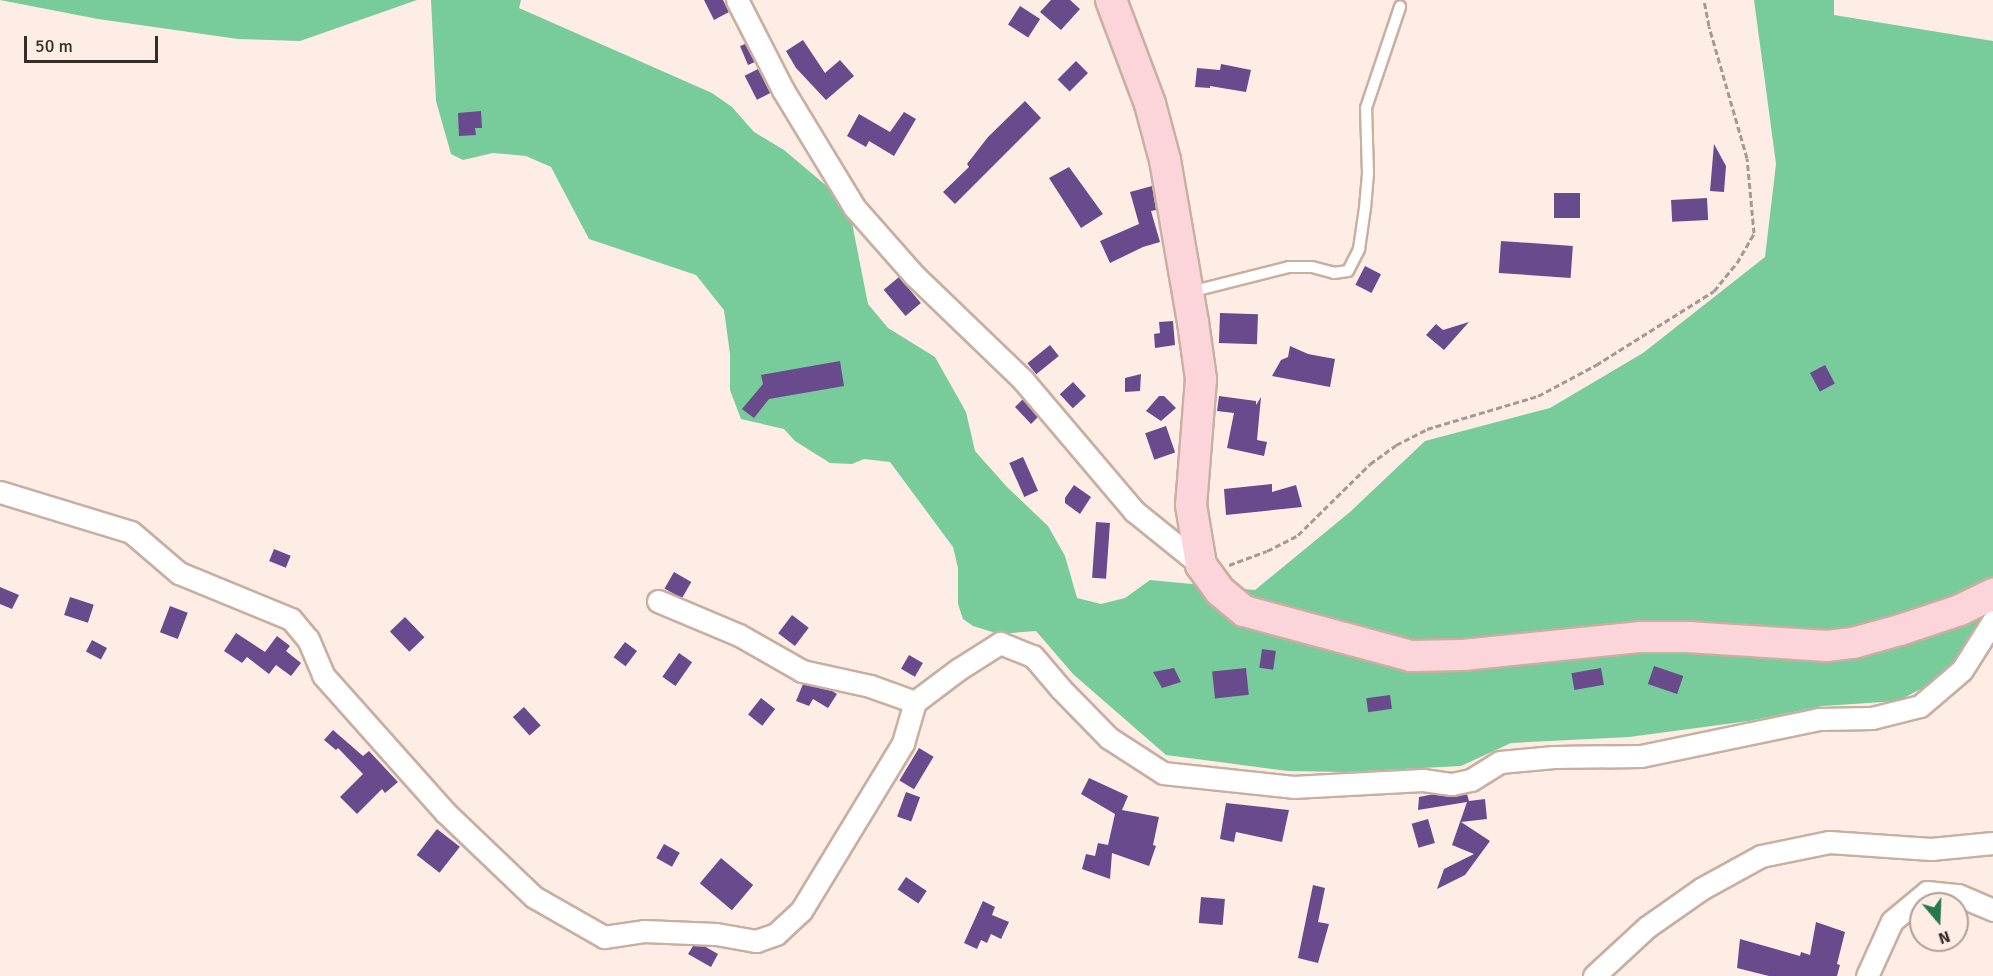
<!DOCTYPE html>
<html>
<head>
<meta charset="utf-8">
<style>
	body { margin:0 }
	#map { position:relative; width:1993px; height:976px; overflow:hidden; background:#fdede4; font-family:Signika,sans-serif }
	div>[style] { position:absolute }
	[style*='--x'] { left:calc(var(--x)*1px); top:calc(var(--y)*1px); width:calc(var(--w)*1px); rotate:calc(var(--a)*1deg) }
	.forest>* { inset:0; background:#78cb9a }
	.building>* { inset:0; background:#694a8c; transform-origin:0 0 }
	.path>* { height:3px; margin-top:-1.5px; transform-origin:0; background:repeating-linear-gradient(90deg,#a59991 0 6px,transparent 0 9px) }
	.roads { filter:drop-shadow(2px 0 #c8afa1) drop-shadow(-2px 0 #c8afa1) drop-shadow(0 2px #c8afa1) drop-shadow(0 -2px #c8afa1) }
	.service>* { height:10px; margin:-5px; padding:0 5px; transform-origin:5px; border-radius:5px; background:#fff }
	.minor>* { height:21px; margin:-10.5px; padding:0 10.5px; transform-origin:10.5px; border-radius:10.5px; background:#fff }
	.secondary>* { height:30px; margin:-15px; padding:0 15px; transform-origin:15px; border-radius:15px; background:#fcd5db }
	span { translate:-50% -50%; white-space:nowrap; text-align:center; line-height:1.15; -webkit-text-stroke:6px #fdede4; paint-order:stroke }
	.north { position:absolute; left:1909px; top:892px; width:60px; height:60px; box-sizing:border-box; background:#fdede4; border:2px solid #ada098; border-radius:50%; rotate:161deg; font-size:16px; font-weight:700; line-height:24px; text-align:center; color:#362d27 }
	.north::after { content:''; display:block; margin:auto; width:21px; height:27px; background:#24784b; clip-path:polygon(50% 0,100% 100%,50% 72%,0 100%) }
	.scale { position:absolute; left:24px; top:36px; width:134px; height:27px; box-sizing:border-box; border:3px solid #362d27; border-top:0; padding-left:8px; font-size:18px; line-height:21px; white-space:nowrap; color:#362d27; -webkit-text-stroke:4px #fdede4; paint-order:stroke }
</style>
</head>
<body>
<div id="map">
	<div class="forest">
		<i style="clip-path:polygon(0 0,417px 0,300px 41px,238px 39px,98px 19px)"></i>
		<i style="clip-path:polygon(431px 0,521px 0,519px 8px,712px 93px,732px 107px,754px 132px,784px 150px,829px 188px,852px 223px,868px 304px,888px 328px,935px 357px,966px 412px,975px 451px,1007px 487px,1048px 526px,1065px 556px,1077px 598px,1101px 604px,1125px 598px,1150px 580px,1255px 590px,1350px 512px,1425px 441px,1550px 408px,1643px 353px,1765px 257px,1776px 164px,1754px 0,1834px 0,1834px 15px,1993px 41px,1993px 623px,1932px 683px,1898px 701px,1823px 706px,1749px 721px,1629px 737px,1511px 743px,1461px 766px,1345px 772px,1288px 771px,1166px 755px,1073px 674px,1036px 631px,999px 634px,973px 626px,963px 619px,958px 604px,958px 568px,953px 547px,890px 462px,864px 459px,852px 464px,830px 463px,795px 441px,784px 429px,741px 419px,730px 390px,730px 354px,724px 310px,696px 275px,589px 239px,551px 167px,526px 156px,493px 153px,463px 160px,451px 154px,436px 101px)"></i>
	</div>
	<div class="building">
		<i style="clip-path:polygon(704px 0,723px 0,729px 12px,714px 20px)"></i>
		<i style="clip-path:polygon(1051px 0,1070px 0,1080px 9px,1061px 30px,1040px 12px)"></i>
		<i style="left:1020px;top:6px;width:24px;height:22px;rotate:33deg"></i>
		<i style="clip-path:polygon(803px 40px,825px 73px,840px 60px,854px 76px,826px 100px,796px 68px,786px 51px)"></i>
		<i style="clip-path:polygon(745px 44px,755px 62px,748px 65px,740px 46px)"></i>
		<i style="left:1076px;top:61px;width:17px;height:26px;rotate:45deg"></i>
		<i style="clip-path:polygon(1221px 64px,1251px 70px,1246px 92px,1210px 86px,1210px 88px,1195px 87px,1197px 68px,1220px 70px)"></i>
		<i style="left:758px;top:69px;width:27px;height:15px;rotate:63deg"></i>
		<i style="clip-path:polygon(1025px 101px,1041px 118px,955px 204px,943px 192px,969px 167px,967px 164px,988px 137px)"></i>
		<i style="clip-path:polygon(481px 111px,482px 128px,475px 128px,476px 135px,459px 136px,458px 113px)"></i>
		<i style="clip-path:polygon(904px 112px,916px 119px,894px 156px,869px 141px,866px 147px,847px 136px,859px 114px,890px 132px)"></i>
		<i style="clip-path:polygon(1714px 144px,1726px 166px,1724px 192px,1710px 191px)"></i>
		<i style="clip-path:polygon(1069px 167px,1103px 214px,1081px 228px,1049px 178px)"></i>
		<i style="clip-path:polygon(1152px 186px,1156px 210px,1151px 211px,1160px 242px,1143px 247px,1110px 263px,1100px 241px,1139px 224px,1130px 192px)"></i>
		<i style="left:1554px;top:193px;width:26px;height:25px"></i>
		<i style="left:1707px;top:198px;width:22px;height:36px;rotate:87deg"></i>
		<i style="left:1501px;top:241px;width:72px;height:32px;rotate:4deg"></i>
		<i style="left:1365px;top:266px;width:18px;height:21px;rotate:27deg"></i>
		<i style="left:899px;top:277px;width:34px;height:20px;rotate:50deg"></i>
		<i style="left:1220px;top:313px;width:38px;height:30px;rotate:2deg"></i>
		<i style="clip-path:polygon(1173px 321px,1175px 345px,1155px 348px,1154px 334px,1160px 333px,1159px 322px)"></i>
		<i style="clip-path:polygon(1469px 322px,1444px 350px,1426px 335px,1436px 324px,1443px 330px)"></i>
		<i style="left:1050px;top:345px;width:14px;height:29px;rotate:51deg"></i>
		<i style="clip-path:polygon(1290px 346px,1308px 354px,1335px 359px,1330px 387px,1272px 376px,1281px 360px,1288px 357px)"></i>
		<i style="clip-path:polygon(840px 361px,844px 386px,769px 399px,754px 418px,742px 409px,763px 384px,761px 375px)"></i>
		<i style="left:1825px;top:365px;width:21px;height:17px;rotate:62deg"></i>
		<i style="clip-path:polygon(1141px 374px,1140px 391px,1125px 392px,1125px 378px)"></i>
		<i style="left:1073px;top:382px;width:19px;height:18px;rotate:47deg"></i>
		<i style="clip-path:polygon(1159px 396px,1164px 396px,1176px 408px,1161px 421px,1146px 411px)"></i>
		<i style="clip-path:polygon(1219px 396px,1256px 401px,1256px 405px,1261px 397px,1257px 440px,1267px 442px,1264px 456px,1227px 448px,1234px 413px,1217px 411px)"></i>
		<i style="clip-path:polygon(1023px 399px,1038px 417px,1031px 424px,1015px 407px)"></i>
		<i style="left:1166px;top:426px;width:28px;height:22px;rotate:71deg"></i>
		<i style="left:1023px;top:457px;width:37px;height:15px;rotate:66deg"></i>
		<i style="clip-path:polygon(1272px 484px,1272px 492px,1296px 485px,1302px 507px,1226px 515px,1224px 489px)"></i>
		<i style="clip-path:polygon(1074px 485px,1091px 497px,1080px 514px,1065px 503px,1065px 498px)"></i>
		<i style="left:1096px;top:522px;width:14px;height:56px;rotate:4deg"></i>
		<i style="left:274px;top:549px;width:18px;height:13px;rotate:22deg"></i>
		<i style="left:674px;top:572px;width:20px;height:19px;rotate:30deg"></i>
		<i style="clip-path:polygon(0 587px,19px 595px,12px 609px,0 604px)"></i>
		<i style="left:70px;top:597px;width:25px;height:19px;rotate:18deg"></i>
		<i style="left:170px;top:606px;width:19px;height:28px;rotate:21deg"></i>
		<i style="left:792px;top:615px;width:21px;height:23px;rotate:37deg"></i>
		<i style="left:405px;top:617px;width:28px;height:21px;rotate:46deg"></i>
		<i style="clip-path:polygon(236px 633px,265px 652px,277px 636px,290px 646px,286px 651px,301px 663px,291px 676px,276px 665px,269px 674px,247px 657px,242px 663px,224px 651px)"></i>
		<i style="left:92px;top:640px;width:17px;height:13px;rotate:28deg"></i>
		<i style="left:625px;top:642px;width:15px;height:19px;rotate:37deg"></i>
		<i style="left:1262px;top:649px;width:14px;height:19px;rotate:8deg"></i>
		<i style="left:679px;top:653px;width:16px;height:29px;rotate:35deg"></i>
		<i style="left:909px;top:655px;width:16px;height:16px;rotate:30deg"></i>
		<i style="left:1654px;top:666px;width:31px;height:19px;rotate:19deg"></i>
		<i style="clip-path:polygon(1174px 668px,1181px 682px,1162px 688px,1153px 672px)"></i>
		<i style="left:1246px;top:668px;width:27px;height:34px;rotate:84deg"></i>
		<i style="left:1601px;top:668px;width:17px;height:30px;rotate:80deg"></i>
		<i style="clip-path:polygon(803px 684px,832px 691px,837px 694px,828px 708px,813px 699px,809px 706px,796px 701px)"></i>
		<i style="left:1390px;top:695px;width:14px;height:24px;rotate:82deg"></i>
		<i style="left:761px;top:698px;width:18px;height:21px;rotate:38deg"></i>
		<i style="left:524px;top:707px;width:25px;height:15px;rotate:48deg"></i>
		<i style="clip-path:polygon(333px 730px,363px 756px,369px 751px,398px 782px,385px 793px,382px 789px,357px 814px,340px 797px,363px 774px,338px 748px,336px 750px,324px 740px)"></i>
		<i style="left:919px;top:748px;width:17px;height:38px;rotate:31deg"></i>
		<i style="clip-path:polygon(1089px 778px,1128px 796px,1122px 810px,1159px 817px,1153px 845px,1156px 846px,1149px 866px,1112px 853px,1110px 879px,1082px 869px,1086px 854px,1095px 856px,1098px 843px,1108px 845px,1115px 814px,1081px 794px)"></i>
		<i style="left:906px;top:792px;width:15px;height:26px;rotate:20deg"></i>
		<i style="clip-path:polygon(1434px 794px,1451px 797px,1467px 794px,1469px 801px,1485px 799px,1487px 819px,1461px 822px,1490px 841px,1465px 875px,1437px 889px,1444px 869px,1474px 854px,1452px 845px,1467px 802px,1418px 810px,1419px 797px)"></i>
		<i style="clip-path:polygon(1226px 803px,1289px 810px,1282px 842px,1236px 832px,1234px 842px,1220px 839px)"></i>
		<i style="left:1428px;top:819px;width:25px;height:17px;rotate:74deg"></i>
		<i style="left:437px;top:829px;width:29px;height:33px;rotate:38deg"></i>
		<i style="left:664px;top:844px;width:18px;height:16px;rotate:29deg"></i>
		<i style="left:721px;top:858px;width:42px;height:33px;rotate:40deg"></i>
		<i style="left:906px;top:877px;width:25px;height:15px;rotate:34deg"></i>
		<i style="clip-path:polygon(1313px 885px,1325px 888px,1318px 922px,1329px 924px,1318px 963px,1298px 958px)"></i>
		<i style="left:1201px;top:897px;width:24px;height:26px;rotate:5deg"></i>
		<i style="clip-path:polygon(983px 901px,995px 907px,992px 915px,1009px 922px,1001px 939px,991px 934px,987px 943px,981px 940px,977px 949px,964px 943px)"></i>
		<i style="clip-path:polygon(1816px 922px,1845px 932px,1837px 964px,1840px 965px,1837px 976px,1769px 976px,1737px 968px,1740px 939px,1800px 956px,1801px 952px,1810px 955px)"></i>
		<i style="clip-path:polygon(693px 946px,704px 946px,718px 954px,711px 967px,688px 954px)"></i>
	</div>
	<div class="path">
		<i style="--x:1229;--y:565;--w:40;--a:-20.2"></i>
		<i style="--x:1267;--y:551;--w:35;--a:-27"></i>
		<i style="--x:1298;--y:535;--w:101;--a:-44.6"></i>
		<i style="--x:1370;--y:464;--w:32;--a:-36"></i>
		<i style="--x:1396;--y:445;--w:35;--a:-27"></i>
		<i style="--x:1427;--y:429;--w:116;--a:-16.6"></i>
		<i style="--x:1538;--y:396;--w:66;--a:-28.1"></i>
		<i style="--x:1596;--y:365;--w:139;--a:-32.1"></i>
		<i style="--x:1714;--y:291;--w:36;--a:-51"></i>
		<i style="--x:1737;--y:263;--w:34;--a:-60"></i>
		<i style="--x:1754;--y:233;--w:75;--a:-95.3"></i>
		<i style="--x:1747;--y:158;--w:137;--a:-106.1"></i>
		<i style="--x:1709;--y:26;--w:26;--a:-101"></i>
	</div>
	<div class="roads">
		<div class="service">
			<i style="--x:1190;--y:292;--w:102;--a:-14.2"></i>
			<i style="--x:1289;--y:267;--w:23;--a:0"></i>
			<i style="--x:1312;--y:267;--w:23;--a:15"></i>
			<i style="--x:1334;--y:273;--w:14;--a:-8"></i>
			<i style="--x:1348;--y:271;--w:25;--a:-63"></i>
			<i style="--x:1359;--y:249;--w:41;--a:-81.7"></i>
			<i style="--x:1365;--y:208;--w:34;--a:-85"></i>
			<i style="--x:1368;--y:174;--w:66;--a:-91.7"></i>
			<i style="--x:1366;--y:108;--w:107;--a:-71.4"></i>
		</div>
		<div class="minor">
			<i style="--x:737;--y:0;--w:101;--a:62.9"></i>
			<i style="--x:783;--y:90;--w:137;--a:58.7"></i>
			<i style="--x:854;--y:207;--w:91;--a:48.6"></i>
			<i style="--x:914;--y:275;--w:151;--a:43.9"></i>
			<i style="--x:1023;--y:380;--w:172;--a:49.7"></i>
			<i style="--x:1134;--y:511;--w:86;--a:38.9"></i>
			<i style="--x:0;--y:492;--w:137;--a:17"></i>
			<i style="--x:131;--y:532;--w:63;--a:40.5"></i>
			<i style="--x:179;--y:573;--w:121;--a:22.3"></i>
			<i style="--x:291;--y:619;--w:26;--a:50"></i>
			<i style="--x:308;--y:639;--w:39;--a:67"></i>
			<i style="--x:323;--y:675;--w:183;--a:48.3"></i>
			<i style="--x:445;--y:812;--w:123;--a:43.7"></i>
			<i style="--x:534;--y:897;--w:81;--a:29.7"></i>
			<i style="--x:604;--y:937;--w:40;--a:-8.5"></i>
			<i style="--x:644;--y:931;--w:72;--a:2.4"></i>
			<i style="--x:716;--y:934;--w:41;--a:9.9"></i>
			<i style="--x:756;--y:941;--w:21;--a:-19"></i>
			<i style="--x:776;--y:934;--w:34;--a:-43"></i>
			<i style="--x:801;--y:911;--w:197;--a:-58.7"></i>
			<i style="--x:903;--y:743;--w:43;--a:-73.7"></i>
			<i style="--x:915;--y:702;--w:55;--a:-36.9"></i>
			<i style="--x:959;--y:669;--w:49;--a:-32.4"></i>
			<i style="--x:1000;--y:643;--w:35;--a:22"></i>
			<i style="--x:1033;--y:656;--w:43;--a:49.7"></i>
			<i style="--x:1061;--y:689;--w:69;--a:45.6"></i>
			<i style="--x:1109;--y:738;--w:64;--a:32.9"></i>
			<i style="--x:1163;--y:773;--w:131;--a:6.1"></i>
			<i style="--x:1293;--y:787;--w:130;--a:-3.1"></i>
			<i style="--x:1423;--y:780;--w:29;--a:8"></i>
			<i style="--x:1452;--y:784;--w:19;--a:-12"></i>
			<i style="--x:1471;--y:780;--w:34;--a:-32"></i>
			<i style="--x:1500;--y:762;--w:54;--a:-5.3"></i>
			<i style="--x:1554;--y:757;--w:87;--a:-0.7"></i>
			<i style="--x:1641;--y:756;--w:182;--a:-11.7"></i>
			<i style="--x:1819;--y:719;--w:53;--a:-1.1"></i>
			<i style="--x:1872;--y:718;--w:49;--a:-14"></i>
			<i style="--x:1920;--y:706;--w:55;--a:-40.6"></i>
			<i style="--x:1962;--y:670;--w:58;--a:-57.7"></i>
			<i style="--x:658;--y:601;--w:88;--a:22.8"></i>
			<i style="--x:739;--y:635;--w:73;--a:29.7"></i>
			<i style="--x:802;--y:671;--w:70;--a:12.4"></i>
			<i style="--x:870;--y:686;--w:48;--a:19.6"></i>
			<i style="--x:1594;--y:976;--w:72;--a:-42.8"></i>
			<i style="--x:1647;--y:927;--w:66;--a:-35.1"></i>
			<i style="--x:1701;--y:889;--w:68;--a:-28.8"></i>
			<i style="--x:1761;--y:856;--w:69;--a:-11.6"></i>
			<i style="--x:1829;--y:842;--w:102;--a:3.9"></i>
			<i style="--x:1931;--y:849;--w:62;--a:-5.5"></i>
			<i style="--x:1867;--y:976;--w:60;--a:-65.6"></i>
			<i style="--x:1892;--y:921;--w:45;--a:-39.6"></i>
			<i style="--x:1927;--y:892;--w:31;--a:6"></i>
			<i style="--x:1958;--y:895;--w:38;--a:23"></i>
		</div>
		<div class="secondary">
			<i style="--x:1111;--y:0;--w:111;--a:69.4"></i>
			<i style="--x:1150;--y:104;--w:58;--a:75"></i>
			<i style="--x:1165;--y:160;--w:164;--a:80.2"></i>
			<i style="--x:1193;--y:322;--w:58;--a:82"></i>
			<i style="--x:1201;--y:379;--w:126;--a:94.5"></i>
			<i style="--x:1191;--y:505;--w:61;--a:80.5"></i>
			<i style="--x:1201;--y:565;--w:32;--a:54"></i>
			<i style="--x:1220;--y:591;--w:31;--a:40"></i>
			<i style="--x:1244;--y:611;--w:173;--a:15.1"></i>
			<i style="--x:1411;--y:656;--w:52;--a:-1.1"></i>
			<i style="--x:1463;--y:655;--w:179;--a:-5.8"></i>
			<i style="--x:1641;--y:637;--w:47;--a:0"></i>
			<i style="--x:1688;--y:637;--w:139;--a:3.7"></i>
			<i style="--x:1827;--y:646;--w:26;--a:-7"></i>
			<i style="--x:1853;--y:643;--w:49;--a:-15.5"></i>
			<i style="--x:1900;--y:630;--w:63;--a:-18.4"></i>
			<i style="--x:1960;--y:610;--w:37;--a:-26"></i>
		</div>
	</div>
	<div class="north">N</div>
	<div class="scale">50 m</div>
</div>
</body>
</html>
